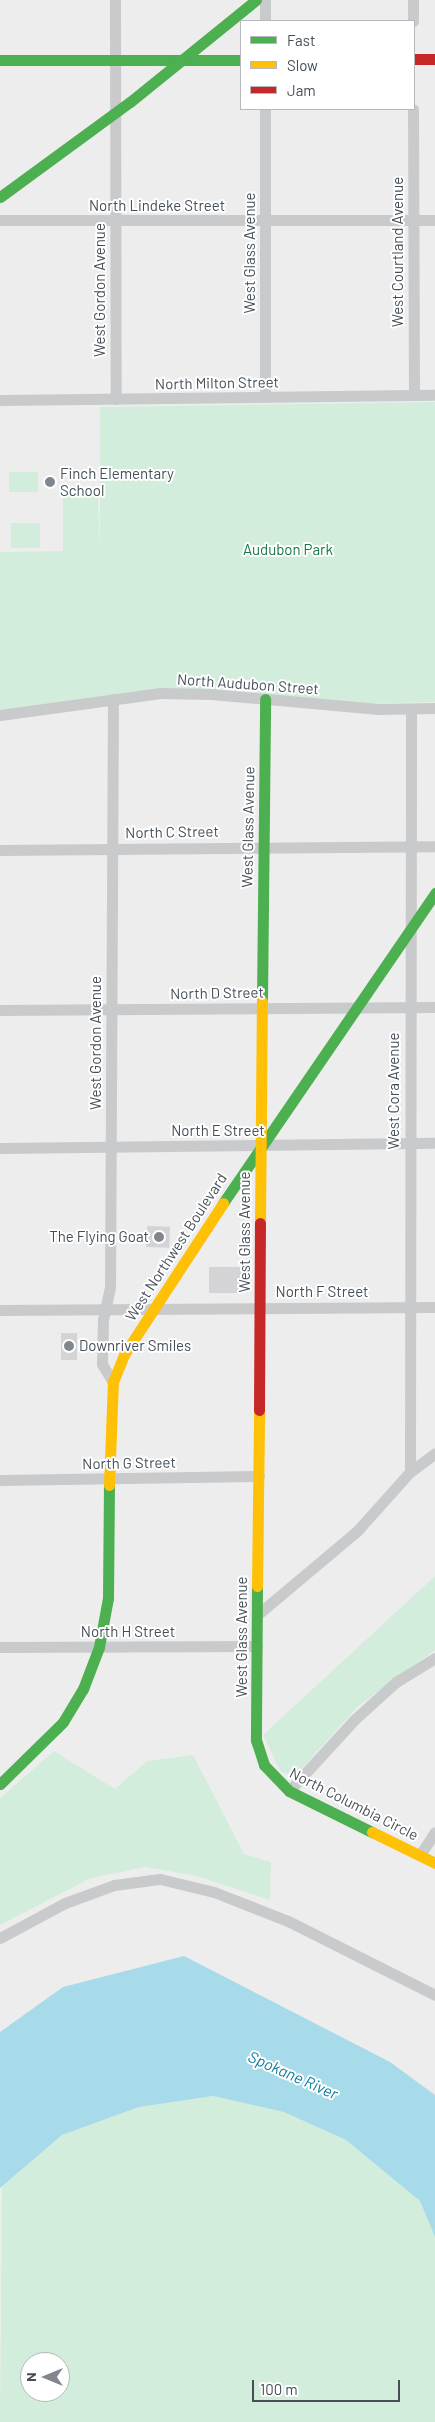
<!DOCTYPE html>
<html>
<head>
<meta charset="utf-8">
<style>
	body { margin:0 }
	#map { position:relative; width:435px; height:2422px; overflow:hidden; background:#eeeded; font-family:Barlow,sans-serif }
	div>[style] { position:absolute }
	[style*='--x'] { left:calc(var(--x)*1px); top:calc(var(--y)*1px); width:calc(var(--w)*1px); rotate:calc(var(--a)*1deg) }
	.green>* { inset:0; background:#d2eddc; transform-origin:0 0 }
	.water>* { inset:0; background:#a7dbea }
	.building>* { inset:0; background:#d4d4d6; transform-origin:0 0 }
	.street>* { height:11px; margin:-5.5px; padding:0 5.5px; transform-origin:5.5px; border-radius:5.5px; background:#c8cacc }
	.fast>* { height:11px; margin:-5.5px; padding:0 5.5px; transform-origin:5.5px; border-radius:5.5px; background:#4caf50 }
	.slow>* { height:11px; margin:-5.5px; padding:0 5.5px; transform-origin:5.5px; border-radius:5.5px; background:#ffc107 }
	.jam>* { height:11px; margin:-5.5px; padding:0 5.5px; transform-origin:5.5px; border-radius:5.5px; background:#c62828 }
	.dots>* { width:14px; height:14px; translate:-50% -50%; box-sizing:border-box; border:2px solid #fff; border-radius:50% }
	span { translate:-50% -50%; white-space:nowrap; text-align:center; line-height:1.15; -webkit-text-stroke:4px #fff; paint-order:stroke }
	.street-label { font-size:15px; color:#454f59 }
	.poi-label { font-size:15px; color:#454f59 }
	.left { translate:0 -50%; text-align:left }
	.right { translate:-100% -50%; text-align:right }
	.park-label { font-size:15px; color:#19784a }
	.water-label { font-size:16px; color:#1080a1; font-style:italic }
	.legend { position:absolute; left:240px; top:20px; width:175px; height:90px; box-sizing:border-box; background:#fff; border:1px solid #b5b9bd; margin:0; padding:6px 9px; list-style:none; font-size:15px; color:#454f59 }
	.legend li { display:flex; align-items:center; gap:10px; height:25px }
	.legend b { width:25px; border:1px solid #b5b9bd }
	.north { position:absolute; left:20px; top:2352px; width:50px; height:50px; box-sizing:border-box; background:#fff; border:1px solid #b5b9bd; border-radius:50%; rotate:270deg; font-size:14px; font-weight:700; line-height:20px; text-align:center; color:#454f59 }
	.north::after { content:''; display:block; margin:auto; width:18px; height:22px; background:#80868d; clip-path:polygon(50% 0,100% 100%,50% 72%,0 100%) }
	.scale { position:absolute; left:252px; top:2380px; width:148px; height:22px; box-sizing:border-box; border:2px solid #454f59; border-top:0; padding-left:6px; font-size:15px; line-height:18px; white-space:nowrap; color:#454f59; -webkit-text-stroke:4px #fff; paint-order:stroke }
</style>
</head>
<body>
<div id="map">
	<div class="green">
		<i style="clip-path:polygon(435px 402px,435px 702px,353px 704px,220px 689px,0 713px,0 552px,63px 551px,63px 496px,98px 496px,100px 551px,100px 407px)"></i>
		<i style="left:9px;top:472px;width:29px;height:20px"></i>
		<i style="left:11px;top:523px;width:29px;height:25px"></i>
		<i style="clip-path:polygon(435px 1576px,435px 1650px,357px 1707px,300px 1771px,294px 1775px,281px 1772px,263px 1735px)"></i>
		<i style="clip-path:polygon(54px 1751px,115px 1789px,147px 1761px,193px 1755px,244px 1854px,271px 1862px,270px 1900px,197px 1876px,145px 1867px,91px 1878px,0 1925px,0 1798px)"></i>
		<i style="clip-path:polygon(evenodd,213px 2096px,284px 2112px,346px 2140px,420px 2201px,435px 2237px,435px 2422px,0 2422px,2px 2183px,62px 2135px,139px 2107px,213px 2096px,30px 2362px,60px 2362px,60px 2392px,30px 2392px,30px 2362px)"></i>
	</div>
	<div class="water">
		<i style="clip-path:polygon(184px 1956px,390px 2062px,435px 2095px,435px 2237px,420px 2201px,346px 2140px,284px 2112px,213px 2096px,139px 2107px,62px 2135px,0 2188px,0 2032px,63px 1987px)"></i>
	</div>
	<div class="building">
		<i style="left:147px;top:1226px;width:23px;height:21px;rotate:2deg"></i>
		<i style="left:209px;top:1267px;width:36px;height:26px"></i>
		<i style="left:61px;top:1333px;width:16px;height:27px"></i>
	</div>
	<div class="street">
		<i style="--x:115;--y:0;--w:399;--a:89.9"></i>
		<i style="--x:265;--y:0;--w:21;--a:90"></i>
		<i style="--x:413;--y:21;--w:21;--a:-90"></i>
		<i style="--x:413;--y:109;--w:286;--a:89.8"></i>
		<i style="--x:0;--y:220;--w:435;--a:0"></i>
		<i style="--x:265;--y:397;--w:288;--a:-90"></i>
		<i style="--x:0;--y:400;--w:435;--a:-0.7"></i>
		<i style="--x:113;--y:699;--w:588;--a:90.29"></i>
		<i style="--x:110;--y:1287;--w:34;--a:102"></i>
		<i style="--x:103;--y:1320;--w:44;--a:91.3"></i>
		<i style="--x:102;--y:1364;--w:21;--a:59"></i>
		<i style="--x:0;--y:715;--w:162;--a:-7.8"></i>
		<i style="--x:160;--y:693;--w:51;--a:1.1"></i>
		<i style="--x:211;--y:694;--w:168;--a:5.1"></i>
		<i style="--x:378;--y:709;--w:57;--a:-1"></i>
		<i style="--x:0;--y:850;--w:435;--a:-0.5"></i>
		<i style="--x:0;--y:1010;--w:435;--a:-0.4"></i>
		<i style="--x:0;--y:1148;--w:435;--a:-0.7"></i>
		<i style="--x:0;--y:1310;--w:435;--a:-0.4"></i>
		<i style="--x:410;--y:1472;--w:763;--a:-89.92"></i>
		<i style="--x:0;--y:1480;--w:259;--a:-0.9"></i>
		<i style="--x:257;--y:1615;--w:131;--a:-40"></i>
		<i style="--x:357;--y:1531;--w:79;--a:-48.1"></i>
		<i style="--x:410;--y:1472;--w:31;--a:-37"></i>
		<i style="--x:0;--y:1647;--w:257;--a:-0.2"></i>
		<i style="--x:289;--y:1791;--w:96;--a:-47.5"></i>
		<i style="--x:354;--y:1720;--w:57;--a:-42.1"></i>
		<i style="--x:396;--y:1682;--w:46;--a:-31.6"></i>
		<i style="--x:420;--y:1855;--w:27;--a:-57"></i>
		<i style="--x:0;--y:1938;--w:74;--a:-28.3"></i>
		<i style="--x:65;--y:1903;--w:52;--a:-20.2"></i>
		<i style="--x:114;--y:1885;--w:46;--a:-7.4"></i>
		<i style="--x:160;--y:1879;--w:56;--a:13.5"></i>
		<i style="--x:214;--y:1892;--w:79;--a:21.4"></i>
		<i style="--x:288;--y:1921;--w:165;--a:26.7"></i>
	</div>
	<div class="fast">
		<i style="--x:0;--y:60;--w:241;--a:0"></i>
		<i style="--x:0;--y:197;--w:161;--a:-36.2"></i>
		<i style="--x:130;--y:102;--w:162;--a:-39"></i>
		<i style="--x:262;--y:1001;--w:302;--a:-89.4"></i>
		<i style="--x:223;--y:1203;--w:376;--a:-55.6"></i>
		<i style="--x:257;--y:1586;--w:154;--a:90.4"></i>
		<i style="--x:256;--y:1740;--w:26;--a:72"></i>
		<i style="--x:264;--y:1765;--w:36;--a:46"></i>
		<i style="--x:289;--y:1791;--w:93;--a:26.3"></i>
		<i style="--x:0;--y:1784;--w:88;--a:-44.5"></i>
		<i style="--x:63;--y:1722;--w:39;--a:-59"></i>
		<i style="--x:83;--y:1689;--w:45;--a:-69.1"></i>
		<i style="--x:99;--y:1647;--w:50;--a:-79.6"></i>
		<i style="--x:108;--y:1598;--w:113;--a:-89.5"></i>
	</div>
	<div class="slow">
		<i style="--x:260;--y:1223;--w:222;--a:-89.5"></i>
		<i style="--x:109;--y:1485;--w:103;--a:-87.8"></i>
		<i style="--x:113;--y:1382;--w:31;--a:-68"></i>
		<i style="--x:125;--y:1353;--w:179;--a:-56.8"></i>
		<i style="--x:257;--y:1586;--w:176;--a:-89.3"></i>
		<i style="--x:372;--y:1832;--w:70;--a:26.2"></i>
	</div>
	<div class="jam">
		<i style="--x:414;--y:59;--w:21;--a:0"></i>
		<i style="--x:259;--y:1410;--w:187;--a:-89.7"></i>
	</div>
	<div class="dots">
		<i style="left:50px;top:482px;background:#80868d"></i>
		<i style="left:159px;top:1237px;background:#80868d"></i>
		<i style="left:69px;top:1346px;background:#80868d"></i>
	</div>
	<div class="street-label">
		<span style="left:157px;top:206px">North Lindeke Street</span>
		<span style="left:398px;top:252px;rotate:-90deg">West Courtland Avenue</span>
		<span style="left:250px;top:253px;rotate:-90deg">West Glass Avenue</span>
		<span style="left:100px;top:290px;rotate:-90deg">West Gordon Avenue</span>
		<span style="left:217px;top:383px;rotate:-1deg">North Milton Street</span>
		<span style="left:248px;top:684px;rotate:4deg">North Audubon Street</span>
		<span style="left:248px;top:827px;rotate:-89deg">West Glass Avenue</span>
		<span style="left:172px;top:832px;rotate:-1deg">North C Street</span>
		<span style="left:217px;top:993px;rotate:-1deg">North D Street</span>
		<span style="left:96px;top:1043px;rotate:-90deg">West Gordon Avenue</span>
		<span style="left:394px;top:1091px;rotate:-90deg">West Cora Avenue</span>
		<span style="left:218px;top:1131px">North E Street</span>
		<span style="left:245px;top:1232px;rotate:-90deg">West Glass Avenue</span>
		<span style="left:176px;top:1247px;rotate:-57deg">West Northwest Boulevard</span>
		<span style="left:322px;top:1292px">North F Street</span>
		<span style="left:129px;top:1463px;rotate:-1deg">North G Street</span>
		<span style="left:128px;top:1632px">North H Street</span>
		<span style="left:242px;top:1637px;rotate:-90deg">West Glass Avenue</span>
		<span style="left:354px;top:1804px;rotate:27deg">North Columbia Circle</span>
	</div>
	<div class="poi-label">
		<span class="left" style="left:60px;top:482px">Finch Elementary<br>School</span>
		<span class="right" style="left:149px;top:1237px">The Flying Goat</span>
		<span class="left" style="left:79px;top:1346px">Downriver Smiles</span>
	</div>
	<div class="park-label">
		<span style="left:288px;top:550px">Audubon Park</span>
	</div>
	<div class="water-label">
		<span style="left:293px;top:2075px;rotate:24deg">Spokane River</span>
	</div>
	<ul class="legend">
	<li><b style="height:6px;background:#4caf50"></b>Fast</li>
	<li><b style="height:6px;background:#ffc107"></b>Slow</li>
	<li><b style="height:6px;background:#c62828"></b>Jam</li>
	</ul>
	<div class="north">N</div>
	<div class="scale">100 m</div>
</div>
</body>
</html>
